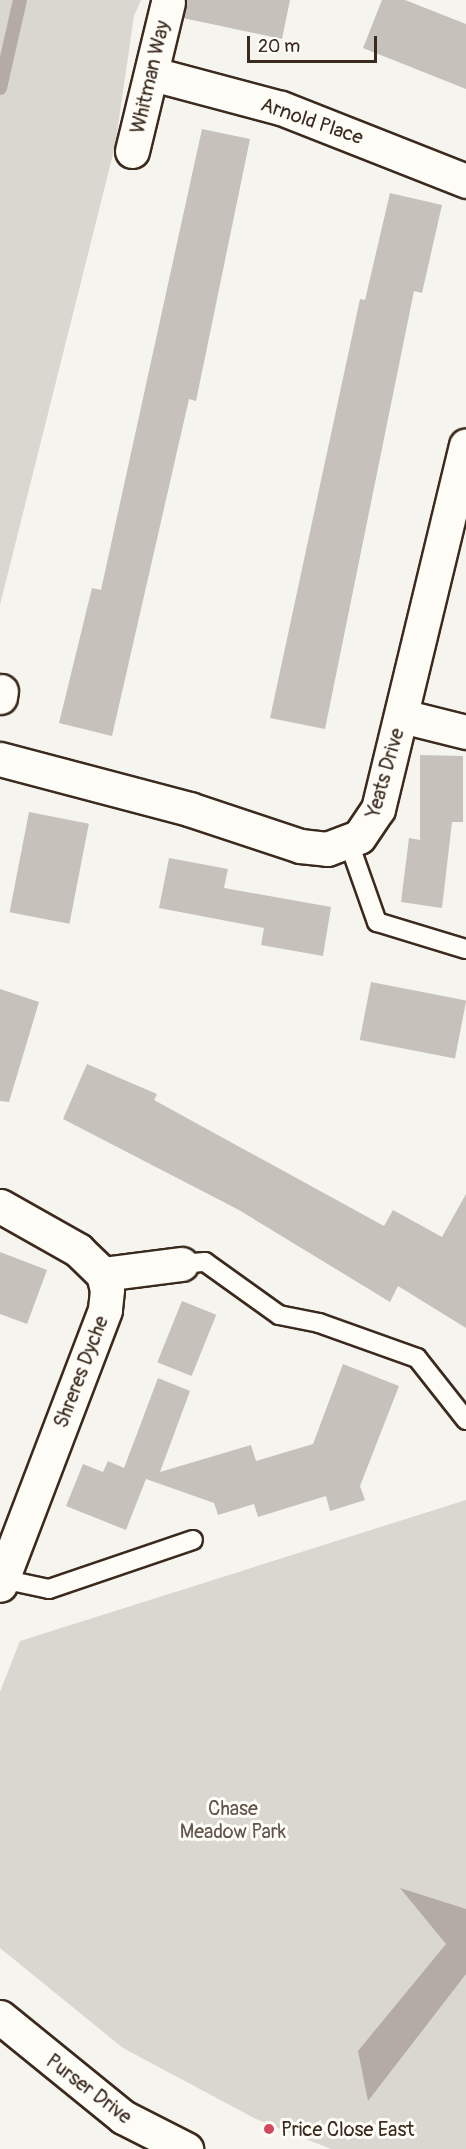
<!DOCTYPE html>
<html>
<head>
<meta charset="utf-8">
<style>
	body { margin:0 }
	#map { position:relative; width:466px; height:2149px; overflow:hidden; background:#f5f4ee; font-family:Pangolin,sans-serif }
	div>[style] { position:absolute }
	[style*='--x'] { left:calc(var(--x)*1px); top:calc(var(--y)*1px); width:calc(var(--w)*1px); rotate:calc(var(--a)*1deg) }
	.green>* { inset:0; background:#dad6d0 }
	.water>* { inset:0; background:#b4aca4 }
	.stream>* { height:14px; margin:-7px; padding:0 7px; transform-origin:7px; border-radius:7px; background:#b4aca4 }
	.building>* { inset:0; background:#c7c1bb; transform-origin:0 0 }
	.roads { filter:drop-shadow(2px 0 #3b2a1e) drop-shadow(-2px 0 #3b2a1e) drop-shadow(0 2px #3b2a1e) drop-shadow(0 -2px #3b2a1e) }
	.service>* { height:18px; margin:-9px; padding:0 9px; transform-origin:9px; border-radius:9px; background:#fdfcf7 }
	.minor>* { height:33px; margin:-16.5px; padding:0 16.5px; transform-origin:16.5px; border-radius:16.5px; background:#fdfcf7 }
	.dots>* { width:16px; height:16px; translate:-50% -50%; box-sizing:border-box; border:3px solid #fdfcf7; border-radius:50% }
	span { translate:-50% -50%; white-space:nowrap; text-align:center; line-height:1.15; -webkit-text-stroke:6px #fdfcf7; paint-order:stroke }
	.street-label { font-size:20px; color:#3b2a1e }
	.park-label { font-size:20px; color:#63554a }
	.poi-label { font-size:20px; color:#3b2a1e }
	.left { translate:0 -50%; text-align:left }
	.scale { position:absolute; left:247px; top:36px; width:130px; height:27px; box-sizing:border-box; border:3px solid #3b2a1e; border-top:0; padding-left:8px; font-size:18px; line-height:21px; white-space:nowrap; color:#3b2a1e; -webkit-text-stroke:4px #fdfcf7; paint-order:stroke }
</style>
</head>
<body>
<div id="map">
	<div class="green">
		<i style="clip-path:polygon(0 0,141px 0,134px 16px,115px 146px,0 605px)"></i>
		<i style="clip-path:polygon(466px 1500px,466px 2149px,331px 2149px,256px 2119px,123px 2048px,0 1948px,0 1692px,20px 1641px)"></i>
	</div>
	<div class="water">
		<i style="clip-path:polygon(400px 1888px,466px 1909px,466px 1974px,368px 2101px,358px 2051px,446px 1944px)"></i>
	</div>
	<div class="stream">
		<i style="--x:0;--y:88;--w:90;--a:-77.2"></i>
	</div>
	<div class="building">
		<i style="clip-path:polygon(186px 0,290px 0,282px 39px,183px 18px)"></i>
		<i style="clip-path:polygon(382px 0,405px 0,466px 24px,466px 89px,363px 48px)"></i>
		<i style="clip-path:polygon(202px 129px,250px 139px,196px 401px,189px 399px,112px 736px,59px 723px,92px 588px,101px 590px)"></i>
		<i style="clip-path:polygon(390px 193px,442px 205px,422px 293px,414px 291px,325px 729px,270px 718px,360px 299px,365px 300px)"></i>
		<i style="clip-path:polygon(420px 755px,463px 756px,463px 822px,452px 822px,442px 908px,401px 902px,409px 838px,420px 840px)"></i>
		<i style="left:29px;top:812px;width:61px;height:102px;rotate:11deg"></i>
		<i style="clip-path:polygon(169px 858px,228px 869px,224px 888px,331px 907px,323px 956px,261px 945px,264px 928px,159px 908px)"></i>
		<i style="left:371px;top:982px;width:97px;height:59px;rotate:11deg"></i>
		<i style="clip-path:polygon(0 989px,39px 1002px,9px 1102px,0 1101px)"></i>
		<i style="clip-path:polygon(87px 1064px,157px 1094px,154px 1100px,384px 1226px,393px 1210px,442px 1237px,466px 1194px,466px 1328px,398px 1286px,390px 1302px,239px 1210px,63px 1119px)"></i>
		<i style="clip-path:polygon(0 1252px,47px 1270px,27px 1324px,0 1314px)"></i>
		<i style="left:182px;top:1301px;width:37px;height:66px;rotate:22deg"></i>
		<i style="clip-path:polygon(343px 1364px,399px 1386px,360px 1486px,365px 1500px,330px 1511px,326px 1496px,258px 1517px,254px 1504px,218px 1515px,214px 1503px,146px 1479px,126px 1530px,66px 1506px,83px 1464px,103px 1472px,108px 1461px,124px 1468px,158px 1378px,190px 1391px,160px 1472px,251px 1445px,256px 1461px,313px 1444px)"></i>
	</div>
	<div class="roads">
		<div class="service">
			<i style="--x:349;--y:843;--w:84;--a:70.5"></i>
			<i style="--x:377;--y:922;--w:93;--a:16.9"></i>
			<i style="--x:181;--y:1264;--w:24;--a:-5"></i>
			<i style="--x:205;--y:1262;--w:91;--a:35.6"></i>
			<i style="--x:279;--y:1315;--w:41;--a:11.3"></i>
			<i style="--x:319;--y:1323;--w:104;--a:19.7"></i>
			<i style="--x:417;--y:1358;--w:79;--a:51.7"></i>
			<i style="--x:2;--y:1579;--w:48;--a:12"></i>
			<i style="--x:49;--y:1589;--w:152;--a:-18.8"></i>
		</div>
		<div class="minor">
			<i style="--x:153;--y:74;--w:132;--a:14.9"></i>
			<i style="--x:281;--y:108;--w:199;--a:21.5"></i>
			<i style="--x:132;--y:151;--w:153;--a:-76.4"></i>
			<i style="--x:0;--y:697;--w:6;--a:-81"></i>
			<i style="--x:402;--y:716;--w:66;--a:14"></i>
			<i style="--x:0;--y:759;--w:196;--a:14.8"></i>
			<i style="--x:189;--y:809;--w:117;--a:18.4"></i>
			<i style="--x:300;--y:846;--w:27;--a:6"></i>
			<i style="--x:327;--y:849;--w:34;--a:-21"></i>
			<i style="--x:359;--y:837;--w:34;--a:-56"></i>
			<i style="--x:378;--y:809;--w:374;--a:-76.4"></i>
			<i style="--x:0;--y:1206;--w:90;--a:29.4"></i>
			<i style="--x:78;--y:1250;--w:35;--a:44"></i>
			<i style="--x:103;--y:1274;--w:16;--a:76"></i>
			<i style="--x:107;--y:1290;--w:20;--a:96"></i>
			<i style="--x:105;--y:1310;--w:294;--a:110.9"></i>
			<i style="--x:103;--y:1274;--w:79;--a:-7.3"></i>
			<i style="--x:0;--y:2017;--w:159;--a:39.1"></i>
			<i style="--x:123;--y:2117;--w:71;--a:26.9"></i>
		</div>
	</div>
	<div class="dots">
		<i style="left:269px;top:2129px;background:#d1495b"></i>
	</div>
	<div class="street-label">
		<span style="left:150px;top:77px;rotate:-77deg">Whitman Way</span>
		<span style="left:312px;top:121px;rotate:19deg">Arnold Place</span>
		<span style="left:385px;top:773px;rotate:-74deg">Yeats Drive</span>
		<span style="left:81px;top:1372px;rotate:-69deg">Shreres Dyche</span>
		<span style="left:89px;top:2089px;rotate:37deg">Purser Drive</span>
	</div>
	<div class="park-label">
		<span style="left:233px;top:1820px">Chase<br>Meadow Park</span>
	</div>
	<div class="poi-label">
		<span class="left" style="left:281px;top:2129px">Price Close East</span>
	</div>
	<div class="scale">20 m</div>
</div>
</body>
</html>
